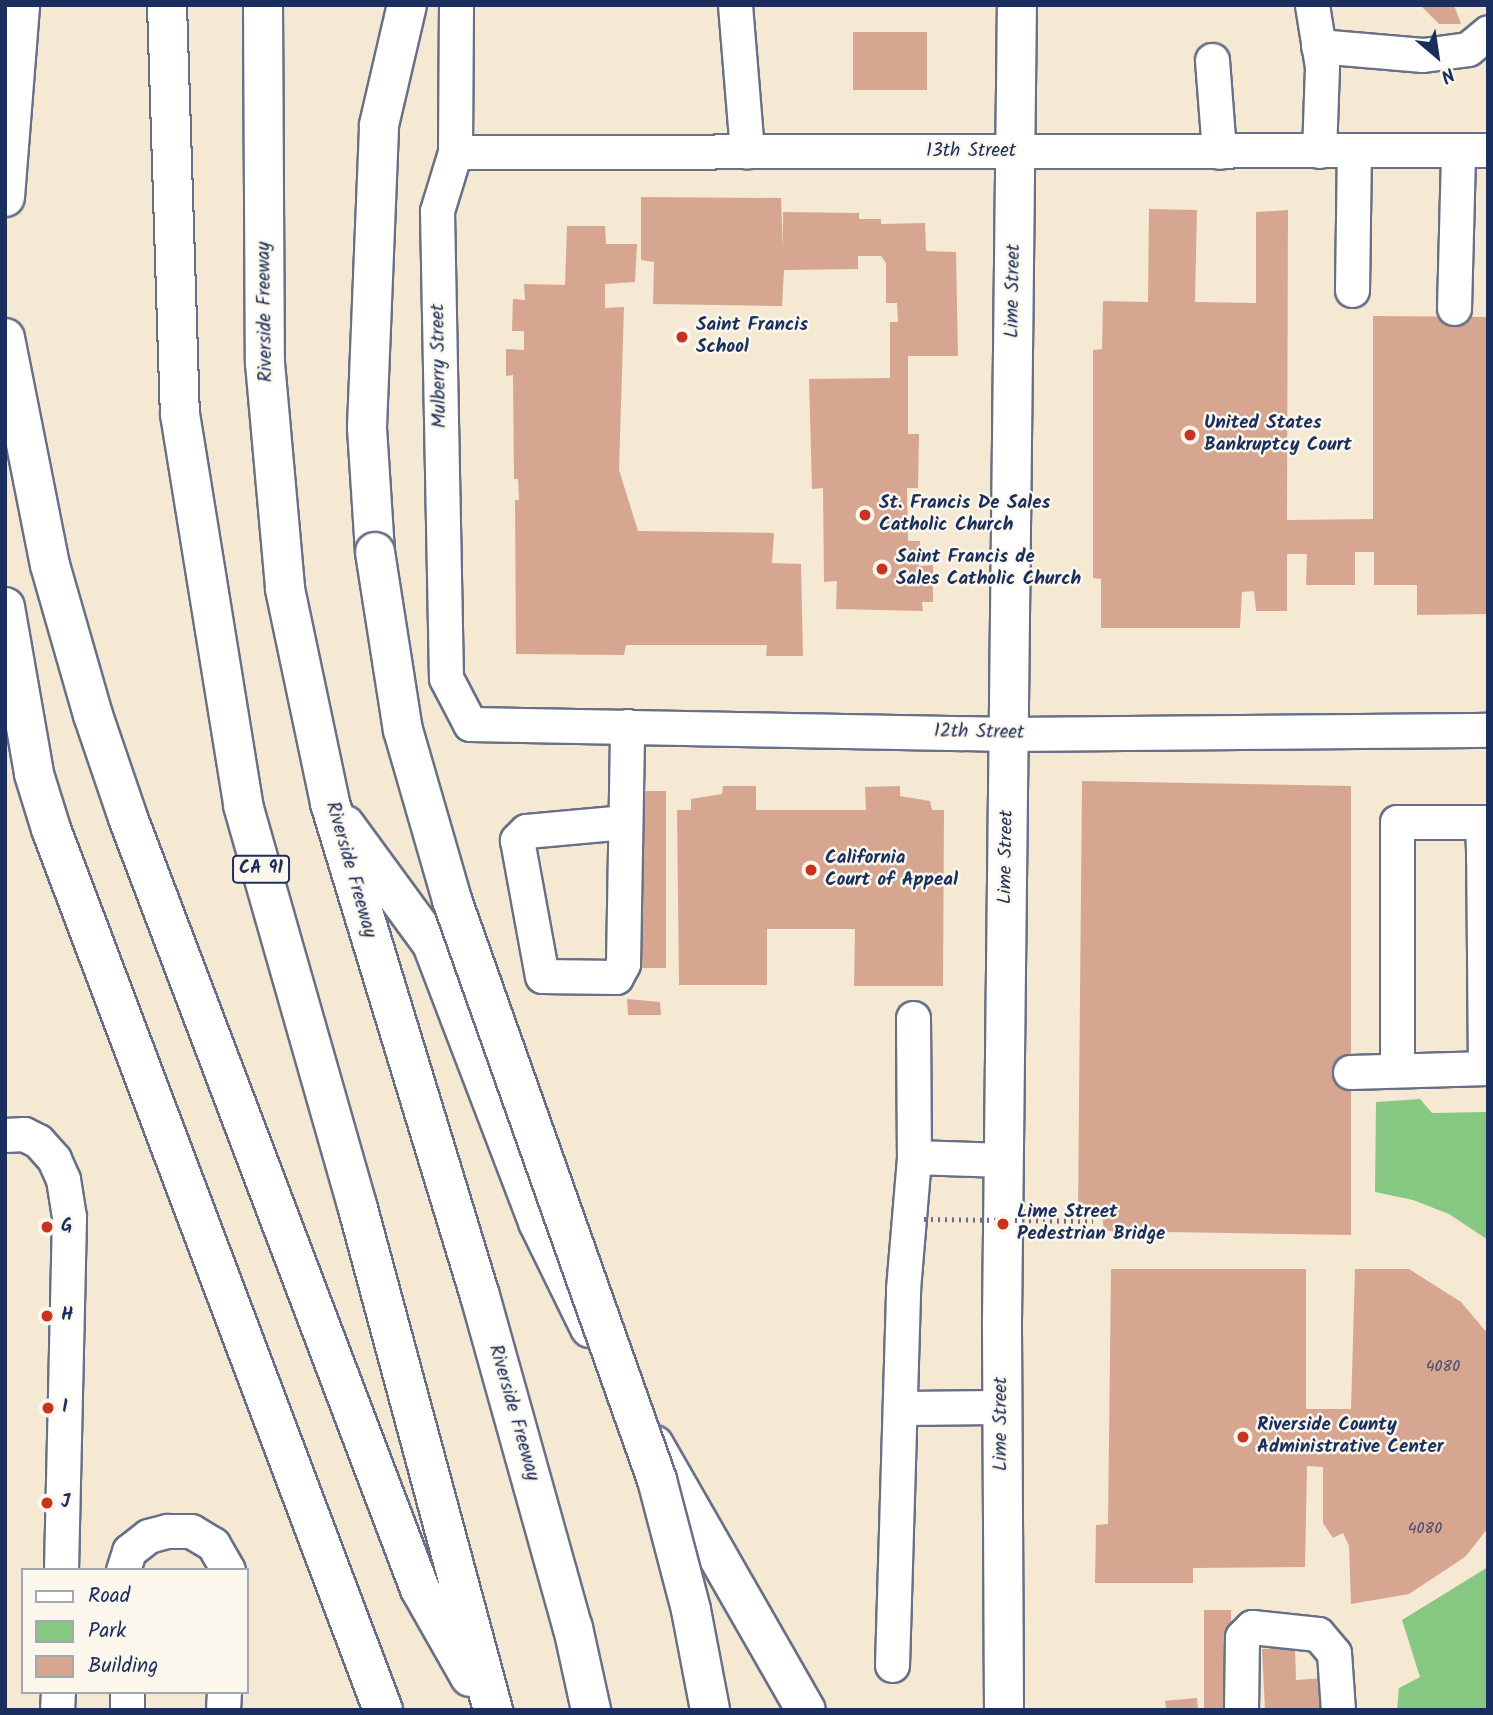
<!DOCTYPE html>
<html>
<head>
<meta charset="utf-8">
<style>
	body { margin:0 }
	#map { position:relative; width:1493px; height:1715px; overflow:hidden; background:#f6e9d3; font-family:Kalam,sans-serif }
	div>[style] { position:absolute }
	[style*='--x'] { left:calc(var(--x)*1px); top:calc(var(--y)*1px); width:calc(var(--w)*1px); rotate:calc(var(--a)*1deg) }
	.green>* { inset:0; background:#86c881 }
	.building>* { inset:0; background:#d6a690; transform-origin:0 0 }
	.roads { filter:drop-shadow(2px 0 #687087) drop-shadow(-2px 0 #687087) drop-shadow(0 2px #687087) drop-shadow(0 -2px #687087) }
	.minor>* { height:33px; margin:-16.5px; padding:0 16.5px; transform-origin:16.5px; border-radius:16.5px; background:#fff }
	.major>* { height:38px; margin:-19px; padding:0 19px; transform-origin:19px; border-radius:19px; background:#fff }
	.highway>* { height:38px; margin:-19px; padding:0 19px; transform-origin:19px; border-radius:19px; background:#fff }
	.path-bridge>* { height:4.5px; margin-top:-2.25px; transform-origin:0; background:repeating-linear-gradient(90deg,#687087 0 2px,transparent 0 7px) }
	.bridges { filter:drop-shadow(2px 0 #687087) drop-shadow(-2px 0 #687087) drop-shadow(0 2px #687087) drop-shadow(0 -2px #687087) }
	.highway-bridge>* { height:38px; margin:-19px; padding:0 19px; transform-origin:19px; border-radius:19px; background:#fff }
	.dots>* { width:19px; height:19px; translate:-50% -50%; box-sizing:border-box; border:4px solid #fbf7ec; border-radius:50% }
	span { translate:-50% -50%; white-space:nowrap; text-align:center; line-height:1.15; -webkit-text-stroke:5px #fbf7ec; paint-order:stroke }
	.number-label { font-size:16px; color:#4a4d6a }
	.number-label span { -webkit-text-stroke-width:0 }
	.shield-label span { padding:2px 5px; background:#fbf7ec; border:2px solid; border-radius:5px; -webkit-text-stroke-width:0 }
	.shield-label { font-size:18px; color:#1b2f5e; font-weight:700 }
	.street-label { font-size:19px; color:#1b2f5e }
	.poi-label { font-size:19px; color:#1b2f5e; font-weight:700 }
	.left { translate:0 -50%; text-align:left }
	.frame { position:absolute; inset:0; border:7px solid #1b2f5e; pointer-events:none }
	.legend { position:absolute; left:21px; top:1568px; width:228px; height:126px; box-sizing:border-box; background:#fbf7ec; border:2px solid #a1a7b3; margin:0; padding:9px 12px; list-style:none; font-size:21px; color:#1b2f5e }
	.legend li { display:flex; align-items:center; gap:14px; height:35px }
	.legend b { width:35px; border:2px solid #a1a7b3 }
	.north { position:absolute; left:1402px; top:21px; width:70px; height:70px; -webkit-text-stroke:5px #fbf7ec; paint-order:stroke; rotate:151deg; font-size:19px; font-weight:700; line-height:28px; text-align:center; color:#1b2f5e }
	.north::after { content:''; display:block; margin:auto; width:24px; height:32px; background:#1b2f5e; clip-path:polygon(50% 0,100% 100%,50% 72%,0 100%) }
</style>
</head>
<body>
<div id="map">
	<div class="green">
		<i style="clip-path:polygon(1420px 1099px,1432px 1113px,1488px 1112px,1488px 1240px,1449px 1214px,1413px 1200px,1375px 1192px,1376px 1102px)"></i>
		<i style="clip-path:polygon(1488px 1567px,1488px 1710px,1397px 1710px,1399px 1688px,1420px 1677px,1402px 1620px)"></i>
	</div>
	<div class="building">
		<i style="clip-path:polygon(1420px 5px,1454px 5px,1461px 24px,1439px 24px)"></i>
		<i style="left:927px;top:32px;width:58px;height:74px;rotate:90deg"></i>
		<i style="clip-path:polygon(641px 197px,781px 198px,783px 249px,783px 212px,859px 213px,859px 219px,881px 219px,881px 224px,925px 223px,926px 251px,956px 252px,958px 356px,908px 356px,908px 434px,919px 434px,918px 488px,907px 488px,908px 541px,920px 541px,919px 566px,933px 565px,933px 602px,922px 602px,923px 611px,836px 609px,837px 581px,824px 582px,823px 488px,812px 489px,809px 379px,890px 378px,890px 322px,898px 322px,897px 303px,886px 303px,886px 263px,881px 256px,858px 256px,858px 269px,784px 270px,782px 306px,653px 304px,654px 262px,641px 260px)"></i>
		<i style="clip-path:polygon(1149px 209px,1197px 210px,1195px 302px,1256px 303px,1256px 212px,1288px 210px,1287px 520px,1373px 519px,1373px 316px,1488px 317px,1488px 614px,1417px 615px,1417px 585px,1374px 585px,1374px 552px,1355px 552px,1355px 585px,1306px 585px,1307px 554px,1287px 554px,1287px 611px,1256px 611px,1254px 591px,1242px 592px,1240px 628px,1101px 628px,1101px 579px,1093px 578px,1093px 350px,1102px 349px,1103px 301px,1148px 302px)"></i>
		<i style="clip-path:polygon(567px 226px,605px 226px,606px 244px,637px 244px,635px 282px,605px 284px,605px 308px,624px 307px,619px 470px,638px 531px,774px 533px,772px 563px,801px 564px,803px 656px,766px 656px,767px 645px,626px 645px,624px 655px,516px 654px,515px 500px,519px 500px,518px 479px,514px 479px,513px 375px,506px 376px,506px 349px,524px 350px,524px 331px,512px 331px,513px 299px,525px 300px,524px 284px,565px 285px)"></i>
		<i style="clip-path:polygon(1082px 781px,1351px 786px,1351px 1235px,1104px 1231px,1102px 1215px,1078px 1212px)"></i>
		<i style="clip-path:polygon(723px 786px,756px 786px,756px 810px,866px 810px,865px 787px,900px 786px,900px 796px,930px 801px,932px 810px,944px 810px,943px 986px,854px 986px,855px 929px,767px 929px,767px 985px,679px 985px,677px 810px,691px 810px,691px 799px,722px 794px)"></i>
		<i style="left:640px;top:791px;width:26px;height:177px"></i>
		<i style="clip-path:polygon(627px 999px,660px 1002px,661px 1015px,628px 1015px)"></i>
		<i style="clip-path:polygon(1111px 1269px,1306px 1269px,1306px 1409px,1351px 1409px,1355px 1269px,1409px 1269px,1461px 1302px,1488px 1334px,1488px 1528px,1465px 1557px,1409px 1594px,1351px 1604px,1349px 1546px,1343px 1533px,1333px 1538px,1323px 1523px,1323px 1467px,1307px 1466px,1305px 1567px,1193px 1568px,1193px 1583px,1095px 1583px,1096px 1525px,1108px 1524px)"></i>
		<i style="left:1204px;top:1610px;width:27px;height:100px"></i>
		<i style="clip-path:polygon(1295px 1647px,1296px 1680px,1325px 1678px,1326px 1710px,1265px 1710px,1262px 1649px)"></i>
		<i style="left:1197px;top:1698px;width:12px;height:32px;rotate:85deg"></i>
	</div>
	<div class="roads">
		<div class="minor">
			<i style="--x:456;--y:5;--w:147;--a:90.4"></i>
			<i style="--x:455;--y:152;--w:62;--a:107"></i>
			<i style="--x:437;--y:211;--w:467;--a:88.9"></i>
			<i style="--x:446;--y:678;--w:52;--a:62.4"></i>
			<i style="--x:470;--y:724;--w:538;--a:1.06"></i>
			<i style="--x:1008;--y:734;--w:480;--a:-0.5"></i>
			<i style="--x:735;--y:5;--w:147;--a:85.3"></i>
			<i style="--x:1312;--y:5;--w:63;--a:80.8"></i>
			<i style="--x:1322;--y:67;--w:84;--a:92"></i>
			<i style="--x:1318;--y:46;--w:105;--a:4.9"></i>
			<i style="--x:1423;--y:55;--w:45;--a:-7.6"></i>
			<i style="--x:1468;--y:49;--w:26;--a:-40"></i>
			<i style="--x:1212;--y:60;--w:92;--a:85.6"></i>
			<i style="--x:455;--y:152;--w:1033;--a:-0.11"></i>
			<i style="--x:1352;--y:290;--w:139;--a:-89.2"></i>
			<i style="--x:1454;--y:308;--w:158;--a:-88.5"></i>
			<i style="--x:625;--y:822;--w:99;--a:174.8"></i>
			<i style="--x:526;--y:831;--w:13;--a:135"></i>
			<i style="--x:517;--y:840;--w:138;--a:79.6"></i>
			<i style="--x:542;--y:976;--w:74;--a:0.8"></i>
			<i style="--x:616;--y:977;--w:15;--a:-62"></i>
			<i style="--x:623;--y:964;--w:238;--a:-89"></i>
			<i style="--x:913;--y:1018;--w:139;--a:89.6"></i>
			<i style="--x:1485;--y:1068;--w:210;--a:-90.5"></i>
			<i style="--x:1483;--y:858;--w:5;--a:0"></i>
			<i style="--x:1397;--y:1070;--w:248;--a:-90"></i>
			<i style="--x:1397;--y:822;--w:85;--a:0"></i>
			<i style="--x:1482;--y:822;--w:36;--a:88"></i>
			<i style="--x:1350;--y:1072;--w:138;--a:-1.7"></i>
			<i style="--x:5;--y:1135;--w:19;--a:-3"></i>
			<i style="--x:24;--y:1134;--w:16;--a:27"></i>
			<i style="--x:38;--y:1141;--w:24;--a:48"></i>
			<i style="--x:54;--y:1159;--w:22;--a:66"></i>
			<i style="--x:63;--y:1179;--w:38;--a:81"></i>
			<i style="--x:69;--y:1217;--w:353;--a:91.3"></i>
			<i style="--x:900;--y:1408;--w:102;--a:-0.6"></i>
			<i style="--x:123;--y:1570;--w:20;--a:-72"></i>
			<i style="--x:129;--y:1551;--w:24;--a:-38"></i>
			<i style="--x:148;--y:1536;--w:20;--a:-15"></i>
			<i style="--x:167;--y:1531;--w:24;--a:0"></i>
			<i style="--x:191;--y:1531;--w:26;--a:31"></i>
			<i style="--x:213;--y:1544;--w:30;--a:60"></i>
			<i style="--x:892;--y:1665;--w:376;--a:-88.3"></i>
			<i style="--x:903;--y:1289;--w:132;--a:-85.2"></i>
			<i style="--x:914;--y:1157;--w:89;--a:1.9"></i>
			<i style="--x:127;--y:1692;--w:18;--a:90"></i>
			<i style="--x:57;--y:1710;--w:18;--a:-87"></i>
			<i style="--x:223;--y:1710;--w:18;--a:-87"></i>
			<i style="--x:1241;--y:1710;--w:73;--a:-89.2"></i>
			<i style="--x:1242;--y:1637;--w:14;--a:-45"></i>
			<i style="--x:1252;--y:1627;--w:66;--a:6.1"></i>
			<i style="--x:1318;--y:1634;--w:25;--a:50"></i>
			<i style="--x:1334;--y:1653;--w:57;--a:86"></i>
		</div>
		<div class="major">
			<i style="--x:1004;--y:1710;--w:389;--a:-90.3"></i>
			<i style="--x:1002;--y:1321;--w:1316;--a:-89.35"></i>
		</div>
		<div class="highway">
			<i style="--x:167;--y:5;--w:409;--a:88.2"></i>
			<i style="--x:180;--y:414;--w:396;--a:80.8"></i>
			<i style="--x:243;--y:805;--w:416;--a:74.1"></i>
			<i style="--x:357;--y:1205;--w:523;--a:74.93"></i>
			<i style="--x:263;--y:5;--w:358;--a:89.7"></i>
			<i style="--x:265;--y:363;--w:227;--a:84.9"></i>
			<i style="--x:285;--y:589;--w:219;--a:78.1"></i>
			<i style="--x:330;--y:803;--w:515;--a:73.08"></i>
			<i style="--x:480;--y:1296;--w:345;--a:74.4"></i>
			<i style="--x:573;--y:1628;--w:84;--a:77.6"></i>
			<i style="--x:5;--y:197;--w:193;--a:-85.5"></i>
			<i style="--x:5;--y:338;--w:231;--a:78.8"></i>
			<i style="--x:50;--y:565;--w:156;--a:74"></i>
			<i style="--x:93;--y:715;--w:109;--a:71.2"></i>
			<i style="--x:128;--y:818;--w:824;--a:69.26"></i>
			<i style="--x:420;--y:1589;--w:101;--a:60.4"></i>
			<i style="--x:375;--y:552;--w:125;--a:-93.7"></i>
			<i style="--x:367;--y:427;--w:302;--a:-87.7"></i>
			<i style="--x:379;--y:125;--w:123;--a:-76.9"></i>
			<i style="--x:5;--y:607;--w:169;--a:80.1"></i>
			<i style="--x:34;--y:774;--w:58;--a:72.8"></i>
			<i style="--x:51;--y:829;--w:941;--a:69.35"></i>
			<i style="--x:345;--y:825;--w:147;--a:53.8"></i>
			<i style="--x:432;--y:944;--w:298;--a:69.1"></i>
			<i style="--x:538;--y:1222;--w:118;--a:63.9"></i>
			<i style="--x:654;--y:1445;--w:305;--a:60.2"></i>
		</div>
	</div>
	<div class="path-bridge">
		<i style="--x:924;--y:1219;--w:169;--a:0.7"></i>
	</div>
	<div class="bridges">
		<div class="highway-bridge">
			<i style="--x:375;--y:552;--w:180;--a:81.1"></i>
			<i style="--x:403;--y:730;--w:177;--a:73.9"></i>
			<i style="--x:452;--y:900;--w:615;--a:70.53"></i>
			<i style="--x:657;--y:1480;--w:134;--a:75.3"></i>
			<i style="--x:691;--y:1610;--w:102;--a:79.2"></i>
		</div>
	</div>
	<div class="dots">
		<i style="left:682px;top:337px;background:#c8321e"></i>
		<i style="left:1190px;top:435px;background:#c8321e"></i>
		<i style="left:865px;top:515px;background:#c8321e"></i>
		<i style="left:882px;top:569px;background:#c8321e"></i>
		<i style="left:811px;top:870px;background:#c8321e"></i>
		<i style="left:1003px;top:1224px;background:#c8321e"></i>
		<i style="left:47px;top:1227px;background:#c8321e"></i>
		<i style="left:47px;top:1316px;background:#c8321e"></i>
		<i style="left:48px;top:1408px;background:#c8321e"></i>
		<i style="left:1243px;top:1437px;background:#c8321e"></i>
		<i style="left:47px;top:1503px;background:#c8321e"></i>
	</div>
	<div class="number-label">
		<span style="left:1443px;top:1367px">4080</span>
		<span style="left:1425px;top:1529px">4080</span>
	</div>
	<div class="shield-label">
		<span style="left:261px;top:869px">CA 91</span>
	</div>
	<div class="street-label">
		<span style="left:971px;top:152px">13th Street</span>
		<span style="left:1014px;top:291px;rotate:-89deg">Lime Street</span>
		<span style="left:266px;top:312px;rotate:-91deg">Riverside Freeway</span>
		<span style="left:440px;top:366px;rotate:-91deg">Mulberry Street</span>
		<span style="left:979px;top:733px;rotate:1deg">12th Street</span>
		<span style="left:1007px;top:857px;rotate:-89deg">Lime Street</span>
		<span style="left:350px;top:870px;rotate:74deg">Riverside Freeway</span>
		<span style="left:513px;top:1413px;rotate:74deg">Riverside Freeway</span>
		<span style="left:1002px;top:1424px;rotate:-90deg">Lime Street</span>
	</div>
	<div class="poi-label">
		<span class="left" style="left:696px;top:337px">Saint Francis<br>School</span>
		<span class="left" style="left:1204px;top:435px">United States<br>Bankruptcy Court</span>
		<span class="left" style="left:879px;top:515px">St. Francis De Sales<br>Catholic Church</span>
		<span class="left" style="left:896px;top:569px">Saint Francis de<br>Sales Catholic Church</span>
		<span class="left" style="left:825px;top:870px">California<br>Court of Appeal</span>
		<span class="left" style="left:1017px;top:1224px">Lime Street<br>Pedestrian Bridge</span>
		<span class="left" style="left:61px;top:1227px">G</span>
		<span class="left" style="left:61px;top:1316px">H</span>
		<span class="left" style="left:62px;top:1408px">I</span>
		<span class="left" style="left:1257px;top:1437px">Riverside County<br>Administrative Center</span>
		<span class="left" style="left:61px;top:1503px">J</span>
	</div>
	<div class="frame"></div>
	<ul class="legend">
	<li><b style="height:9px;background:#fff"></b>Road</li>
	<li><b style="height:19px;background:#86c881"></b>Park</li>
	<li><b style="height:19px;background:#d6a690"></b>Building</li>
	</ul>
	<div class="north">N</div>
</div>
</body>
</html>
